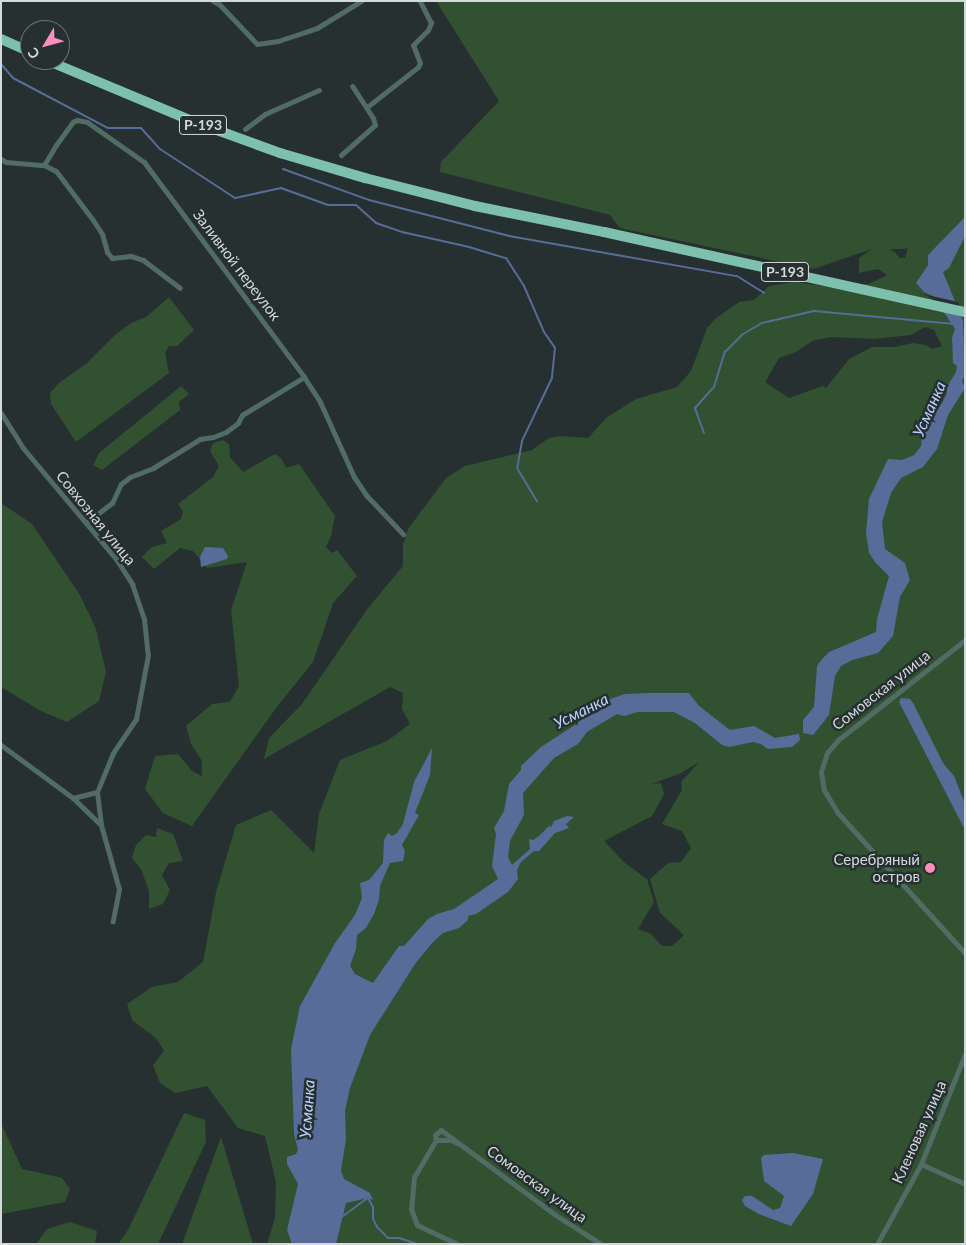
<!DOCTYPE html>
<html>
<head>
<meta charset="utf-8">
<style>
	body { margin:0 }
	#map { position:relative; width:966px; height:1245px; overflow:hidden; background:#273031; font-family:Lato,sans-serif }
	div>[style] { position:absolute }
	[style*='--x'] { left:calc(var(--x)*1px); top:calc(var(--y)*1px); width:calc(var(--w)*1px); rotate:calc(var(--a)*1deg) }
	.green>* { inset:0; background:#315131 }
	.water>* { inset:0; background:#576c98 }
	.pier>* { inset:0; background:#273031 }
	.stream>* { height:2px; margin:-1px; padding:0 1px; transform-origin:1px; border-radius:1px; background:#576c98 }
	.street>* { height:5px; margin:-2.5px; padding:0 2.5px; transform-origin:2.5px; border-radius:2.5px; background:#516c64 }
	.highway>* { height:10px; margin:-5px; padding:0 5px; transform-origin:5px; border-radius:5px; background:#7cc0ad }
	.dots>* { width:14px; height:14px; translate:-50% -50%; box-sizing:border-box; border:2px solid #273031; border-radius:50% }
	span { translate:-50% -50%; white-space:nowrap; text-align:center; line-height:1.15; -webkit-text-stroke:5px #273031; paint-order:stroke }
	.shield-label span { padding:1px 4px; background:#273031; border:1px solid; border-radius:4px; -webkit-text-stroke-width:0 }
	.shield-label { font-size:14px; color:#d4dadb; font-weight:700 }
	.street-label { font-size:15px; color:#d4dadb }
	.poi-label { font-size:15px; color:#d4dadb }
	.right { translate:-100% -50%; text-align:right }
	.water-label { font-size:16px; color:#bdd1fc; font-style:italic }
	.frame { position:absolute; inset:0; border:2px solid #d4dadb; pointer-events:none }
	.north { position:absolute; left:20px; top:20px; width:50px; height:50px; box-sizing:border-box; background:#273031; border:1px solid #6c7475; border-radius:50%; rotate:233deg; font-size:14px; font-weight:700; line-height:20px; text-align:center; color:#d4dadb }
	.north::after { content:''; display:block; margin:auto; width:18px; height:22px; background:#fe8ebb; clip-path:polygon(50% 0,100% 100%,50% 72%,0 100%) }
</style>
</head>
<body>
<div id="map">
	<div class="green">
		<i style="clip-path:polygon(evenodd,436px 1px,965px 1px,965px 1244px,267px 1244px,275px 1218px,276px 1182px,265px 1136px,238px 1128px,207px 1086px,175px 1093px,160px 1083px,153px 1065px,164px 1051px,156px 1038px,132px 1020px,127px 1004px,152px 987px,178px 982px,203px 962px,216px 892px,236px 825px,271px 810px,314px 853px,319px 814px,340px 760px,387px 741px,410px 724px,402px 709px,403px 693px,390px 687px,264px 759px,269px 738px,302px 704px,368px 608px,403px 566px,403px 545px,408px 529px,446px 478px,465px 466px,532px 450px,549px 438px,560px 436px,588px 438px,606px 418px,636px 399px,677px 387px,691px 371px,707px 328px,716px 318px,739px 302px,754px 300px,769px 286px,795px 282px,822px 286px,869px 284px,887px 275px,878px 269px,859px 273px,859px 258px,872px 249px,813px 269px,620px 228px,610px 215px,440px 172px,441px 162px,499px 101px,436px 1px,908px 247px,905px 258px,900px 258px,895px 252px,889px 249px,905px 249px,908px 247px,436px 1px,925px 327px,934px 330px,942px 346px,932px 349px,926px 345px,913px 343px,895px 347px,872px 347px,849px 359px,826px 388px,823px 386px,789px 398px,765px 382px,779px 358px,796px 352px,812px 341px,831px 337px,874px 339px,911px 335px,925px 327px,436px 1px,699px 762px,681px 782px,682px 790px,662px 824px,682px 831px,691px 848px,681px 862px,668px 863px,650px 879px,660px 913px,684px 935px,672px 946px,662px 946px,651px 934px,638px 929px,654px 902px,647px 879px,625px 863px,604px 841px,652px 816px,664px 794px,661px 783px,652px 784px,681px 773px,699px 762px)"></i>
		<i style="clip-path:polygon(169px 297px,194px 330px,177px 346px,169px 346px,165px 353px,169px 373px,76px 442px,51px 404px,50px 393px,59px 383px,86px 364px,115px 335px,131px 323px,146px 317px)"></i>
		<i style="clip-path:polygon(181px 386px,189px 394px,179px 402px,180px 410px,102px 470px,93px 465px,99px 453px)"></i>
		<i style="clip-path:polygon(223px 440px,229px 444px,230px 457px,243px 472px,275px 454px,281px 458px,286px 468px,299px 464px,335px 516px,331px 536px,326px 547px,332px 553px,337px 550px,357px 576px,333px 603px,313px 662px,276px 708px,192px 826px,163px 813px,145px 789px,155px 756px,178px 754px,192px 771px,202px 776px,202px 761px,191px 744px,186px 726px,212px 704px,230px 702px,239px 686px,231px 610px,247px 562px,207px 568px,193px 551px,180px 548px,154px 569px,142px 557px,152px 547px,167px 543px,161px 531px,181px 519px,183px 512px,178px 504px,213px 477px,219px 466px,210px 451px,213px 443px)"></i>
		<i style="clip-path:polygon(1px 503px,32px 524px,80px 595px,96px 629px,106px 672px,99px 701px,67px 722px,41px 711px,1px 687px)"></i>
		<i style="clip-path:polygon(157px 828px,173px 834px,183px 861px,169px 863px,162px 875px,170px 890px,163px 904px,149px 909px,149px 891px,141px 869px,132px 858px,136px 845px,146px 835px,156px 837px)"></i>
		<i style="clip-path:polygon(184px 1113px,205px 1120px,206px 1142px,158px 1244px,118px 1244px,128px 1230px)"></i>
		<i style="clip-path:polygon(1px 1123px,22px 1169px,62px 1178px,70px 1189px,65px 1202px,1px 1214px)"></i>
		<i style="clip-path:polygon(221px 1137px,253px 1244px,182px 1244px)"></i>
		<i style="clip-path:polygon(70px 1222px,97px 1231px,95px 1244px,36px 1244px,47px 1229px)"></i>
	</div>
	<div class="water">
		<i style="clip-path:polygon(965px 217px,965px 236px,949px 268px,943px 272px,963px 321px,965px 375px,962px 381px,965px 388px,948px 415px,937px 449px,923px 467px,901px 478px,891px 493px,882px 522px,885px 549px,905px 563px,910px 580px,900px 597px,893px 636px,878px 653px,852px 660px,841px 666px,835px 676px,829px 715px,813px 735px,803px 733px,803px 720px,814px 707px,817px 666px,822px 659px,829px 652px,876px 632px,877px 619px,889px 576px,875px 562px,869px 553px,866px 533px,869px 499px,888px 459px,902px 460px,914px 455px,921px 446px,923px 428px,942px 403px,947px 393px,947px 387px,956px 372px,957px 366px,953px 363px,952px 338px,955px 329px,933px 296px,924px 292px,916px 283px,928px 265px,928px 255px)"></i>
		<i style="clip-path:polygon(205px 547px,223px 548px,228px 556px,227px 559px,201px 567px,200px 557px)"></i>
		<i style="clip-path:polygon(649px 693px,689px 693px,699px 706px,730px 730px,754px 726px,775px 738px,799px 734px,800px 740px,792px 747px,768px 749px,761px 744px,753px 742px,729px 747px,722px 745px,695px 723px,674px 712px,638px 712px,624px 716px,617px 714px,587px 732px,578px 744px,554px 758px,523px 793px,524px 815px,510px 841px,508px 857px,512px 865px,530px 849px,529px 839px,533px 840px,539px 836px,549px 826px,551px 827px,554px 821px,567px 816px,574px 817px,566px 824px,569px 828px,555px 833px,539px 851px,534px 851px,521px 862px,517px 870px,518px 879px,508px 892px,476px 914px,468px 916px,468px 920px,459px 928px,443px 933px,432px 943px,415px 964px,370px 1035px,350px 1088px,345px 1111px,346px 1139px,341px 1171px,344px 1179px,370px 1193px,373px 1200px,368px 1198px,346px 1203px,336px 1244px,292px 1244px,287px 1230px,298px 1184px,287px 1164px,287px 1157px,296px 1154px,298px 1150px,294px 1134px,291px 1049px,300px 1006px,335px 943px,355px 915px,362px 898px,360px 883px,369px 880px,383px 863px,384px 840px,388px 833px,392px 836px,397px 833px,403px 824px,414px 782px,432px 748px,430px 775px,415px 813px,419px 815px,402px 845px,405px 851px,403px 861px,390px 863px,380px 886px,379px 900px,374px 914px,366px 928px,357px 935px,356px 949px,350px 966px,355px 974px,373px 983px,399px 946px,404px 946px,428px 919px,437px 914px,454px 909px,498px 879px,492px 866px,496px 834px,494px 828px,504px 811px,509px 784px,521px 770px,521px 766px,541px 747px,578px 723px,580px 717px,607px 700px,625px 694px)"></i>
		<i style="clip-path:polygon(901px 698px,910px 699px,913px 703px,943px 763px,954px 776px,965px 804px,965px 830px,899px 702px)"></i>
		<i style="clip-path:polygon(793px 1153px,823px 1159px,813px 1194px,791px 1226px,759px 1214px,745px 1206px,742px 1200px,745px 1196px,752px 1196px,773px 1210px,780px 1208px,784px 1196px,764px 1181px,761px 1158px,764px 1155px)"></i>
	</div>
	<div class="pier">
		<i style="clip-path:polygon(923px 294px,958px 302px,964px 317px,941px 311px,931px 298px)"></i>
	</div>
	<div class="stream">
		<i style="--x:1;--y:64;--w:18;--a:49"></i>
		<i style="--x:13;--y:78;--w:107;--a:27.8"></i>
		<i style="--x:108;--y:128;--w:33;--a:0"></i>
		<i style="--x:141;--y:128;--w:28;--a:48"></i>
		<i style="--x:160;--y:149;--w:90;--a:33.2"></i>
		<i style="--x:235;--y:198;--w:47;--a:-12.3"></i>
		<i style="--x:281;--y:188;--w:50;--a:19.9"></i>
		<i style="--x:328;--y:205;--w:28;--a:0"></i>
		<i style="--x:356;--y:205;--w:27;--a:42"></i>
		<i style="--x:376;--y:223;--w:28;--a:19"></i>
		<i style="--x:402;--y:232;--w:69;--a:12.6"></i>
		<i style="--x:469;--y:247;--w:39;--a:17"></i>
		<i style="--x:506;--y:258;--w:33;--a:57"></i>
		<i style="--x:524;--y:286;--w:50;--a:66.5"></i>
		<i style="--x:544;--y:332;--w:19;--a:55"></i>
		<i style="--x:555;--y:348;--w:30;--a:96"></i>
		<i style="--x:552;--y:378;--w:70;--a:115.5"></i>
		<i style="--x:522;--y:441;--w:27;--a:100"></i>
		<i style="--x:517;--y:468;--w:39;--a:59"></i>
		<i style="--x:283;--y:169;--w:91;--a:19.8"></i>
		<i style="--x:369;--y:200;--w:145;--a:14.4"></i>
		<i style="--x:509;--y:236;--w:231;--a:10"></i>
		<i style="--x:737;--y:276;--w:32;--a:32"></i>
		<i style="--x:704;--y:433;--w:27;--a:-110"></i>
		<i style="--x:695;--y:408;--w:28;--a:-48"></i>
		<i style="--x:714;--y:387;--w:37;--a:-73"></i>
		<i style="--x:725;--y:352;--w:25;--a:-45"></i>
		<i style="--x:743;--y:334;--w:22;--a:-30"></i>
		<i style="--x:762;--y:323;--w:53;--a:-13"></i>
		<i style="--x:814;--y:311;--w:141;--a:5.3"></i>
		<i style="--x:343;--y:1216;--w:31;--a:-36"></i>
		<i style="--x:368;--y:1198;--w:10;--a:61"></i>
		<i style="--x:373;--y:1207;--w:12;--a:90"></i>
		<i style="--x:373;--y:1219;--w:9;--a:63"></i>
		<i style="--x:377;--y:1227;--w:16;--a:45"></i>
		<i style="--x:388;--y:1238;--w:11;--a:0"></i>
		<i style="--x:399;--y:1238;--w:19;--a:18"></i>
	</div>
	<div class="street">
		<i style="--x:213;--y:1;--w:7;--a:27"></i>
		<i style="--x:219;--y:4;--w:55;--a:46.5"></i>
		<i style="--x:257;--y:44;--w:21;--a:-8"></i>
		<i style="--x:278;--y:41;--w:41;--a:-18.4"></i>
		<i style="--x:317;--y:28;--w:52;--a:-31.5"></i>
		<i style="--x:367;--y:107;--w:65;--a:-38.1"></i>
		<i style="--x:418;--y:67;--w:4;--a:-63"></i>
		<i style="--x:420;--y:63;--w:19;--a:-111"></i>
		<i style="--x:413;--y:45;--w:21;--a:-45"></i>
		<i style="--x:428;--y:30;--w:8;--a:-67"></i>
		<i style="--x:431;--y:23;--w:25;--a:-117"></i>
		<i style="--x:245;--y:129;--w:25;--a:-37"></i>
		<i style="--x:265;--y:114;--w:59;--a:-24"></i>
		<i style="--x:341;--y:155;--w:45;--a:-41.4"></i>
		<i style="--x:375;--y:125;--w:7;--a:-106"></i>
		<i style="--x:373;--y:118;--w:38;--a:-123"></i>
		<i style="--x:1;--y:159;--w:6;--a:31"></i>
		<i style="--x:6;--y:162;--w:38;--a:5"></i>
		<i style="--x:44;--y:165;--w:23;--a:-59"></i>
		<i style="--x:56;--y:145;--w:29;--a:-54"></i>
		<i style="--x:73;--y:122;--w:4;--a:-27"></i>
		<i style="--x:77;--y:120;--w:10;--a:11"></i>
		<i style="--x:87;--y:122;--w:70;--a:35.1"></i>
		<i style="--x:144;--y:162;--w:268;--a:53.3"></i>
		<i style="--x:304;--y:377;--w:30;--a:57"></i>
		<i style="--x:320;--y:402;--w:82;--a:65.6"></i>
		<i style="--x:354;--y:477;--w:22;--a:56"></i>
		<i style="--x:366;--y:495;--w:54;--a:46.5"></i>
		<i style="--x:44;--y:165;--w:13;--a:27"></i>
		<i style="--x:56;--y:171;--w:61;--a:52.9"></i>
		<i style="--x:93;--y:220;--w:17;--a:57"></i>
		<i style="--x:102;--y:234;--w:19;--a:74"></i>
		<i style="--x:107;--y:252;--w:8;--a:50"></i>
		<i style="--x:112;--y:258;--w:19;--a:-6"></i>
		<i style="--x:131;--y:256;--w:13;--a:18"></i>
		<i style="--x:143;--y:260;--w:46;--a:37.1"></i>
		<i style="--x:1;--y:413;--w:41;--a:57.8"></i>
		<i style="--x:23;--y:448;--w:145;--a:50"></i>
		<i style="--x:116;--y:559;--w:30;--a:57"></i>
		<i style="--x:132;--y:584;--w:37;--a:71"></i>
		<i style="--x:144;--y:619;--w:36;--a:84"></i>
		<i style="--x:148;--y:655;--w:65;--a:100.6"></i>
		<i style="--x:136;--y:719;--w:41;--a:124.1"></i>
		<i style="--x:113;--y:753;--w:42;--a:112.3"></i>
		<i style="--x:97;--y:792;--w:25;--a:166"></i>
		<i style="--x:86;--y:523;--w:33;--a:-38"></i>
		<i style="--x:112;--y:503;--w:21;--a:-65"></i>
		<i style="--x:121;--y:484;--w:11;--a:-38"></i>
		<i style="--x:130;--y:477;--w:25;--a:-21"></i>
		<i style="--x:153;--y:468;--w:55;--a:-31.7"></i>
		<i style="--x:200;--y:439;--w:13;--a:-9"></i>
		<i style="--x:213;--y:437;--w:14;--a:-21"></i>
		<i style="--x:226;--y:432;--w:15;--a:-37"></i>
		<i style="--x:238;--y:423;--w:9;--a:-63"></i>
		<i style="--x:242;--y:415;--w:73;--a:-31.5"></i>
		<i style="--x:965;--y:640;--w:160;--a:141.8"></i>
		<i style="--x:839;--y:739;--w:18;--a:131"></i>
		<i style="--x:827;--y:753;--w:20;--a:108"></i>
		<i style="--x:821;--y:772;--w:18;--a:81"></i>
		<i style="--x:824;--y:790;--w:26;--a:59"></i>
		<i style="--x:837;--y:812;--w:190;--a:47.8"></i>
		<i style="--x:1;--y:745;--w:89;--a:36.4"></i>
		<i style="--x:73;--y:798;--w:39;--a:44"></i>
		<i style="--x:101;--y:825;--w:66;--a:74.3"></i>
		<i style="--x:119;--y:889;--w:33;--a:101"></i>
		<i style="--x:97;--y:792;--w:33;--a:83"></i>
		<i style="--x:436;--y:1140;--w:43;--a:120.7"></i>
		<i style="--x:414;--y:1177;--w:32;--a:95"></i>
		<i style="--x:411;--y:1209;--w:17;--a:69"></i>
		<i style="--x:417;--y:1225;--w:44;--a:25.4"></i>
		<i style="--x:459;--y:1144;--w:9;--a:-153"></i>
		<i style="--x:451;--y:1140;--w:15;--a:180"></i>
		<i style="--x:436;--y:1140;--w:5;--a:-101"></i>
		<i style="--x:435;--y:1135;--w:8;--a:-40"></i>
		<i style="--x:441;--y:1130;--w:141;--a:36.6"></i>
		<i style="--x:554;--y:1214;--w:56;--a:32.6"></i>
		<i style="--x:921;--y:1164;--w:48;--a:24.4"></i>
		<i style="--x:877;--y:1244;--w:91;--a:-61.2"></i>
		<i style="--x:921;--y:1164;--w:118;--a:-68.2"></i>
	</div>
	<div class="highway">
		<i style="--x:1;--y:39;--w:32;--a:24"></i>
		<i style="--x:46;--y:60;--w:158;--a:22.7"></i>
		<i style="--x:192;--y:121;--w:94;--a:20"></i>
		<i style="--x:280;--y:153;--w:89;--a:16.4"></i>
		<i style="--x:365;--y:178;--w:114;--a:14.3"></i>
		<i style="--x:475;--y:206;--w:132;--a:11.4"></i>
		<i style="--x:604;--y:232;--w:370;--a:12.5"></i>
	</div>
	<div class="dots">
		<i style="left:930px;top:868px;background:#fe8ebb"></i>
	</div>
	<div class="shield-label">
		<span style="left:203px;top:125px">Р-193</span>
		<span style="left:785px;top:272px">Р-193</span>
	</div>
	<div class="street-label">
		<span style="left:237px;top:265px;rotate:53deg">Заливной переулок</span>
		<span style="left:96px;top:518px;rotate:51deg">Совхозная улица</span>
		<span style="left:881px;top:690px;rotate:-38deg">Сомовская улица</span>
		<span style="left:919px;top:1132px;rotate:-66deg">Кленовая улица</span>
		<span style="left:537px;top:1184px;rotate:36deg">Сомовская улица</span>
	</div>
	<div class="poi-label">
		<span class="right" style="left:920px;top:868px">Серебряный<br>остров</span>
	</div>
	<div class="water-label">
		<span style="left:929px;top:409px;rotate:-66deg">Усманка</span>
		<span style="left:581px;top:711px;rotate:-27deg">Усманка</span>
		<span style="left:307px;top:1109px;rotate:-86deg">Усманка</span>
	</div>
	<div class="frame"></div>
	<div class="north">С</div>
</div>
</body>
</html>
